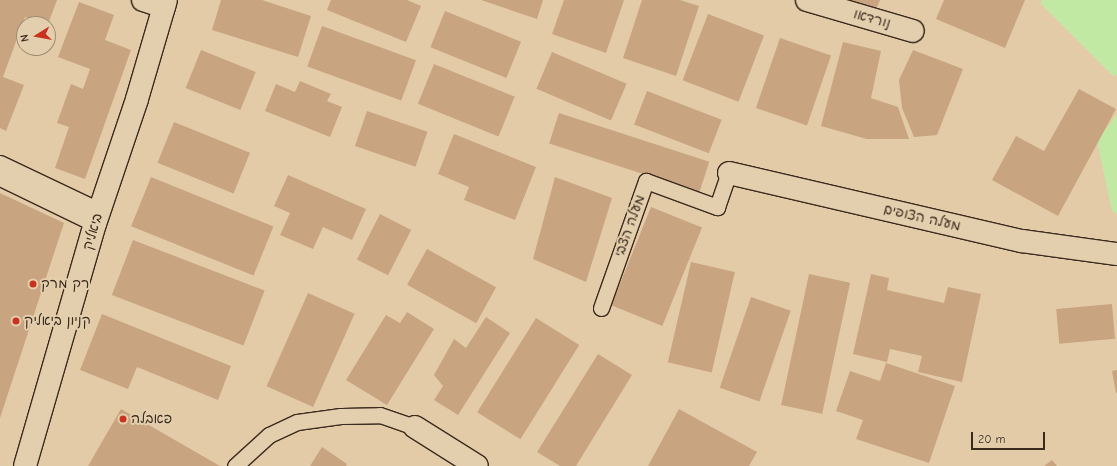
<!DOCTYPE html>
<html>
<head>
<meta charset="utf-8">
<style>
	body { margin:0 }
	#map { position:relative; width:1117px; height:466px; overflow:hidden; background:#e3cba8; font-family:"Comic Neue","Playpen Sans Hebrew",sans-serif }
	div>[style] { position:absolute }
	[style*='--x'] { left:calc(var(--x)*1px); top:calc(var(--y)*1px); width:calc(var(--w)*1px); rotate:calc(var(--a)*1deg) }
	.green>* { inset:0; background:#c1e9a4 }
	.building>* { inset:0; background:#c9a481; transform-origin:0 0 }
	.roads { filter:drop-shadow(1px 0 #3b2a1e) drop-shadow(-1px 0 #3b2a1e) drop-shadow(0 1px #3b2a1e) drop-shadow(0 -1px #3b2a1e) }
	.lane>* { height:15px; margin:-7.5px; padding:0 7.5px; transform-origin:7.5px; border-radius:7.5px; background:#e3cfad }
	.street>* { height:22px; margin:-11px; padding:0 11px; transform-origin:11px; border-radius:11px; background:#e3cfad }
	.secondary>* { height:22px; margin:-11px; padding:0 11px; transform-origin:11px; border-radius:11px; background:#e3cfad }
	.dots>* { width:11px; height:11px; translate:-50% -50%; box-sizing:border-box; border:2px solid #e3cfad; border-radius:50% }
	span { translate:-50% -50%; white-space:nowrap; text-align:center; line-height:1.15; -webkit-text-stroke:4px #e3cfad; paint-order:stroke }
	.street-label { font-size:14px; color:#3b2a1e }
	.poi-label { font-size:14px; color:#3b2a1e }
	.left { translate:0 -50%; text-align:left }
	.north { position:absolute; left:16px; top:16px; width:40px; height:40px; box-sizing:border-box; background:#e3cfad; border:1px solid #a08d74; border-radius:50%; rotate:259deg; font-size:11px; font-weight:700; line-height:16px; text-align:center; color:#3b2a1e }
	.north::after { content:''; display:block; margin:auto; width:14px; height:18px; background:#c8321e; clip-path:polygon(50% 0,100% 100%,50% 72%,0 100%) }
	.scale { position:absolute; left:971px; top:432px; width:74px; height:18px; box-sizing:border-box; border:2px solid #3b2a1e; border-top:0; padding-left:5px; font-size:12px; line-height:14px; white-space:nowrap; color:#3b2a1e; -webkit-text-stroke:3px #e3cfad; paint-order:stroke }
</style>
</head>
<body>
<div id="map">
	<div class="green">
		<i style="clip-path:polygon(1042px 0,1117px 0,1117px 74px,1113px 76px,1041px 4px)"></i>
		<i style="clip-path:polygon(1117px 114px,1117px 214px,1112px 211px,1097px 141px)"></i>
	</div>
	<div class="building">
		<i style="clip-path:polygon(0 0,57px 0,48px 24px,25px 17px,3px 77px,24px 85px,6px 131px,0 128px)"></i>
		<i style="clip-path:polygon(221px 0,262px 0,311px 16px,298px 57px,212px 30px)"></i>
		<i style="clip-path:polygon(331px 0,407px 0,421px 6px,406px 42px,327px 10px)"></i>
		<i style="clip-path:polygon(481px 0,543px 0,537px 19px)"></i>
		<i style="clip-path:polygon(564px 0,624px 0,606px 53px,552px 34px)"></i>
		<i style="clip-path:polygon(642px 0,680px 0,699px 6px,676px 76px,623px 58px)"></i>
		<i style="clip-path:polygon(848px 0,880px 0,875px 11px)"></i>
		<i style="clip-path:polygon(944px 0,1025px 0,1005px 48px,936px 19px)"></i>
		<i style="clip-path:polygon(79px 2px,114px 15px,105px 40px,131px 50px,85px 179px,55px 168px,69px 127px,57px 123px,71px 84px,83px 89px,90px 69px,58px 57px)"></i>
		<i style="left:445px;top:11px;width:82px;height:39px;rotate:22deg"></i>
		<i style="left:708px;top:14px;width:60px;height:71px;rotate:21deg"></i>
		<i style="left:322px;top:26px;width:100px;height:43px;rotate:20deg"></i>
		<i style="left:780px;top:38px;width:54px;height:74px;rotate:19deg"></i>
		<i style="clip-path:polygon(843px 42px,881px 51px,871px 98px,898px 107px,909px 139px,867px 139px,821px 126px)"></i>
		<i style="left:201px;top:50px;width:59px;height:41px;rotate:22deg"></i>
		<i style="clip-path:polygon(913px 50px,963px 69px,937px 135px,914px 137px,902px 108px,899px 80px)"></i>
		<i style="left:552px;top:52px;width:81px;height:40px;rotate:23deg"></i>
		<i style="left:434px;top:64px;width:87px;height:43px;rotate:22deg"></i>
		<i style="clip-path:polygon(300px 81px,331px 94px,327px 101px,342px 107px,330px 137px,265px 111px,276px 84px,295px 92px)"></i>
		<i style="clip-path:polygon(1079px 89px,1116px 109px,1058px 216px,992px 180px,1016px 136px,1044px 151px)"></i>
		<i style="left:647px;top:91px;width:80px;height:36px;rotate:21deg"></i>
		<i style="left:367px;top:111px;width:64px;height:37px;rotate:19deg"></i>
		<i style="left:559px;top:113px;width:158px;height:32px;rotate:18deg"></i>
		<i style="left:174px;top:122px;width:82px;height:44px;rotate:22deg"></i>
		<i style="clip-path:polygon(454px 134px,536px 167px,515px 220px,464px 200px,469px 187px,438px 174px)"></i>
		<i style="clip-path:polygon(288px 175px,366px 209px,352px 240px,323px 227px,313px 249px,280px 235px,290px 213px,274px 206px)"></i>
		<i style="left:151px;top:177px;width:132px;height:53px;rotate:22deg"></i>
		<i style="clip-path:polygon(555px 177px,612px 198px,586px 282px,533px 259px)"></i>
		<i style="clip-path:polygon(0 193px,64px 223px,0 418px)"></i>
		<i style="left:651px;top:207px;width:55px;height:106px;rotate:22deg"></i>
		<i style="left:380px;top:214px;width:35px;height:51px;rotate:27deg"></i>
		<i style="left:133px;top:240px;width:141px;height:59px;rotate:21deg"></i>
		<i style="left:427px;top:249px;width:79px;height:41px;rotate:29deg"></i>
		<i style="left:691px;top:262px;width:45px;height:103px;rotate:13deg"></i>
		<i style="left:809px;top:274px;width:42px;height:134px;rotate:12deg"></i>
		<i style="clip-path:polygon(871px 274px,889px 278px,887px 290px,944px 303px,948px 287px,981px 294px,962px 382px,918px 372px,922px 356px,890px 349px,887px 362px,853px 354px)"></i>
		<i style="left:308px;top:293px;width:51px;height:102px;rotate:24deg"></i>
		<i style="left:751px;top:297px;width:42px;height:96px;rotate:19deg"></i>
		<i style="left:1112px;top:304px;width:35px;height:56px;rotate:85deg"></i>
		<i style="clip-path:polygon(407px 312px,434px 329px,387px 405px,346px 380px,386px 315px,400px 323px)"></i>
		<i style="clip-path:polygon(102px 314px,231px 366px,218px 400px,137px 367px,128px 389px,80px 370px)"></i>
		<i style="clip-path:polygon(486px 317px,510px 333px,458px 415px,434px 400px,443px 386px,434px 375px,454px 339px,466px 348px)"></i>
		<i style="left:536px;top:318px;width:51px;height:111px;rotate:32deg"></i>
		<i style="clip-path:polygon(598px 354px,632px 375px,576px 466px,560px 466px,537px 452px)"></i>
		<i style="clip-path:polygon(886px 363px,955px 386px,929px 463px,856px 439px,863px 420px,836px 411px,850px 371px,880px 381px)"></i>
		<i style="clip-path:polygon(1117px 370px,1117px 393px,1116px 393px,1112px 371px)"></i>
		<i style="clip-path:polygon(121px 409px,220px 466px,88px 466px)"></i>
		<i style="clip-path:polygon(679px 409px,757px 452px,749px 466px,648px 466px)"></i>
		<i style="clip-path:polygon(322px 447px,347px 464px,346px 466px,310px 466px)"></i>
		<i style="clip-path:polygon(1052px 460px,1057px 466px,1044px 466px)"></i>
	</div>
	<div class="roads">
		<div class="lane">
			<i style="--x:0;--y:163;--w:110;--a:25.4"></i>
			<i style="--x:0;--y:178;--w:106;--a:25.8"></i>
			<i style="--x:601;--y:308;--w:135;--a:-70.5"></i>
			<i style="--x:646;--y:181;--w:76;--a:20.1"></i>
			<i style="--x:717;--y:207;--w:36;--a:-71"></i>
			<i style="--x:235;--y:466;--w:46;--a:-42.4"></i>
			<i style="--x:269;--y:435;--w:31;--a:-25"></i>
			<i style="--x:297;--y:422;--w:44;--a:-7.8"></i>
			<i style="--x:341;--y:416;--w:39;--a:-1"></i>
			<i style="--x:380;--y:415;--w:37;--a:19"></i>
		</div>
		<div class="street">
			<i style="--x:143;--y:0;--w:22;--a:18"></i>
			<i style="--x:807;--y:0;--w:110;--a:16.3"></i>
			<i style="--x:729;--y:173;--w:301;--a:13.1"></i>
			<i style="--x:1022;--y:241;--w:96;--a:7.8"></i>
			<i style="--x:415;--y:427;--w:73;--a:32.2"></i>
		</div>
		<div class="secondary">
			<i style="--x:25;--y:466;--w:252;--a:-73.9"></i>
			<i style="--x:95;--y:224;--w:132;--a:-71.4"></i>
			<i style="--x:137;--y:99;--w:103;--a:-73.7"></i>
		</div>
	</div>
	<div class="dots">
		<i style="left:33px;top:284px;background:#c8321e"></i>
		<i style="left:16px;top:321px;background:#c8321e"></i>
		<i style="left:123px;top:419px;background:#c8321e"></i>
	</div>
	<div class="street-label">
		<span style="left:872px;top:19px;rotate:16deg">נורדאו</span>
		<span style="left:922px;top:218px;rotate:13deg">מעלה הצופים</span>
		<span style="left:630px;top:226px;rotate:-70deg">מעלה הצבי</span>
		<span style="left:93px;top:232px;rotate:-73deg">ביאליק</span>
	</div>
	<div class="poi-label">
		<span class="left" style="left:41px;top:284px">רק מרק</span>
		<span class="left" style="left:24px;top:321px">קניון ביאליק</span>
		<span class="left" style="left:131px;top:419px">פאבלה</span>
	</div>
	<div class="north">N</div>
	<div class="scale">20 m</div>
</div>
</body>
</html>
